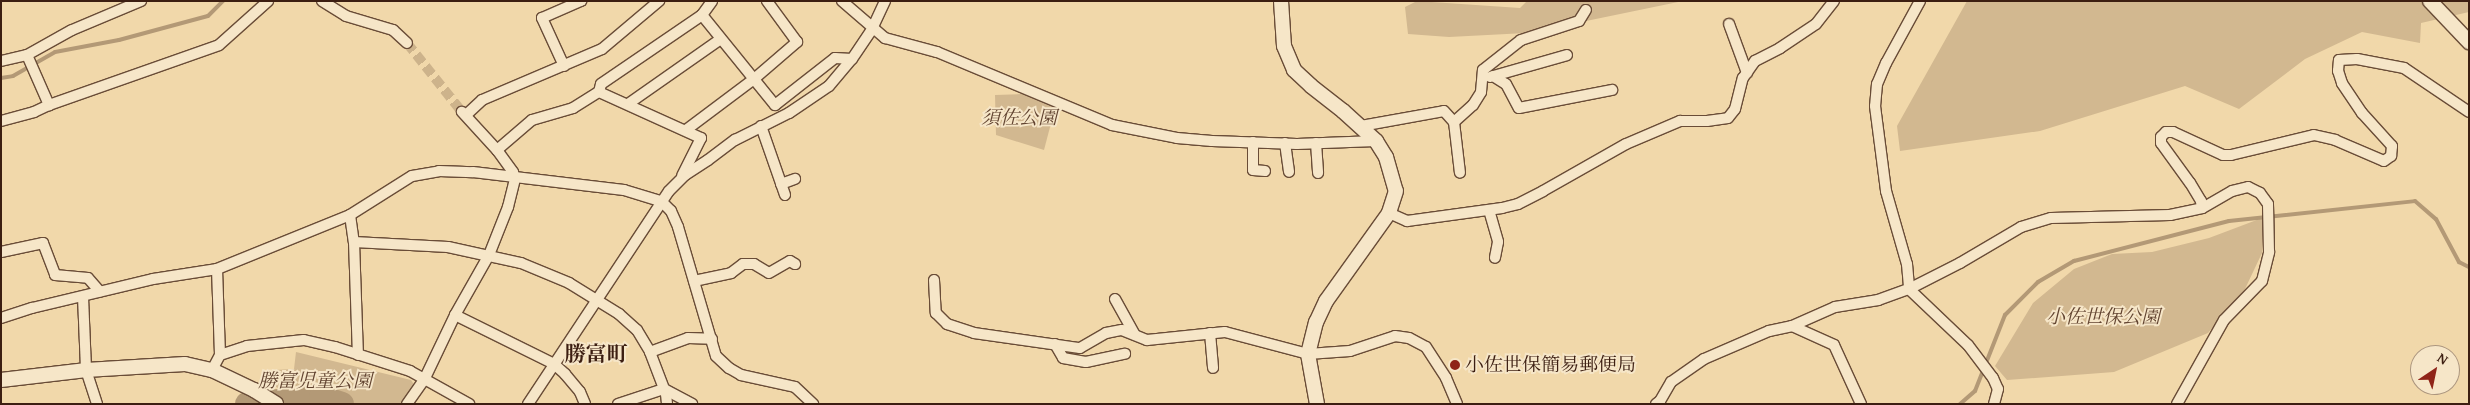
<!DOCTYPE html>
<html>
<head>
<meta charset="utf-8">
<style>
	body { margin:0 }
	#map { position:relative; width:2470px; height:405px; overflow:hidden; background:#f1d8aa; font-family:"Gentium Book Plus","Noto Serif JP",serif }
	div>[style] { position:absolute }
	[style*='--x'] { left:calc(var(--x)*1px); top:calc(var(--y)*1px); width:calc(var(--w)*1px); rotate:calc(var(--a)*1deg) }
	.green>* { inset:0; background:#d2b890 }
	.stream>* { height:4px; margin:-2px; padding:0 2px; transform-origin:2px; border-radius:2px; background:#b39976 }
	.river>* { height:24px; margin:-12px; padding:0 12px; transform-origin:12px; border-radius:12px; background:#b39976 }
	.minor-tunnel>* { height:10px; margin-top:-5px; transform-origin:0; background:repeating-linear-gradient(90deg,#cdb38b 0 10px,transparent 0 15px) }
	.roads { filter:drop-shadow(1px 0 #694c37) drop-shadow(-1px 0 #694c37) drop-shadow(0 1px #694c37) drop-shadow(0 -1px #694c37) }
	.minor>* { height:10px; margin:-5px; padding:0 5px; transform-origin:5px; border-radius:5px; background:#f6e6c8 }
	.tertiary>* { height:14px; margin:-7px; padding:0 7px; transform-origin:7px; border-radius:7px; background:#f6e6c8 }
	.dots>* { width:14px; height:14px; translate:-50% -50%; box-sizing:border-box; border:2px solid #f6e6c8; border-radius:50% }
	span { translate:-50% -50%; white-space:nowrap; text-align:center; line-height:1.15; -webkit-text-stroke:4px #f6e6c8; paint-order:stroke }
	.park-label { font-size:19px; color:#624431; font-style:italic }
	.poi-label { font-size:19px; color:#3c1e11 }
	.left { translate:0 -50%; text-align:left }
	.quarter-label { font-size:21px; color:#3c1e11; font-weight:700 }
	.frame { position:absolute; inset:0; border:2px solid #3c1e11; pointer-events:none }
	.north { position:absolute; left:2410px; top:345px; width:50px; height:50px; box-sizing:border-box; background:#f6e6c8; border:1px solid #ac967f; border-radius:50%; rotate:34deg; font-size:14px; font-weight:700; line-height:20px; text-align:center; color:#3c1e11 }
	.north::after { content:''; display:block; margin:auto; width:18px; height:22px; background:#8f2418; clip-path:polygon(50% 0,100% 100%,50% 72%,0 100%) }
</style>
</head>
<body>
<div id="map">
	<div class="green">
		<i style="clip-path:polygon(1417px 1px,1520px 8px,1527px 1px,1683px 1px,1528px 33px,1449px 37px,1408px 34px,1405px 7px)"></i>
		<i style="clip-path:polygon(1967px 1px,2469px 1px,2469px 12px,2421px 23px,2420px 43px,2362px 32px,2305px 59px,2239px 109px,2185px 86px,2040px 131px,1900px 151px,1897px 126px)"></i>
		<i style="clip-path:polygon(1022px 94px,1055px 108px,1044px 150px,996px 135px,995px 95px)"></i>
		<i style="clip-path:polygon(2262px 218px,2262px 253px,2245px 289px,2208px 333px,2114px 372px,2007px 380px,1995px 366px,2033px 303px,2074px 269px,2112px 254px,2152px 252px,2209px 238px)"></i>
		<i style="clip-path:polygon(296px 352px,411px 380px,415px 386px,402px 404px,301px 404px,275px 386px,275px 370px,294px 369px)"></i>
	</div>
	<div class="stream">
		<i style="--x:1;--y:78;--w:12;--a:-9"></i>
		<i style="--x:13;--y:76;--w:48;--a:-29.7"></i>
		<i style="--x:55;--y:52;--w:65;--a:-10.6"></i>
		<i style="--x:119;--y:40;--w:92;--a:-15.1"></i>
		<i style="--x:208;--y:16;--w:21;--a:-45"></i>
		<i style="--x:1960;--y:404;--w:20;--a:-41"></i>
		<i style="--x:1975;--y:391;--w:82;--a:-68.5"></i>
		<i style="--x:2005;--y:315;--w:47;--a:-45"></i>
		<i style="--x:2038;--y:282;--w:42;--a:-30.3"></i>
		<i style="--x:2074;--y:261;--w:160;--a:-14.5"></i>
		<i style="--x:2229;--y:221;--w:187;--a:-6.1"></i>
		<i style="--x:2415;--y:201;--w:28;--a:41"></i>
		<i style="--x:2436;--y:219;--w:49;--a:61.9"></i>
		<i style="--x:2459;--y:262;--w:11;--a:27"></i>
	</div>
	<div class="river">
		<i style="--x:247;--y:404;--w:74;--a:-5.4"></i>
		<i style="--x:321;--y:397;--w:22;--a:18"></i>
	</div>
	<div class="minor-tunnel">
		<i style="--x:407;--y:43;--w:88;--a:51.4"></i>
	</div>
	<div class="roads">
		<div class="minor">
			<i style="--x:322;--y:1;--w:28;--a:32"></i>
			<i style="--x:346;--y:16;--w:49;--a:16.6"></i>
			<i style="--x:393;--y:30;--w:19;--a:43"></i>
			<i style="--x:842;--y:1;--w:57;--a:40.7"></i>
			<i style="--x:885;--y:38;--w:54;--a:15.1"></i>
			<i style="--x:937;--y:52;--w:190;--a:22.6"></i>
			<i style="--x:1112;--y:125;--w:66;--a:11.3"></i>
			<i style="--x:1177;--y:138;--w:35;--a:5"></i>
			<i style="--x:1212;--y:141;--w:85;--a:2"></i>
			<i style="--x:1297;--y:144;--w:79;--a:-2.2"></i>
			<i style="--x:1920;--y:1;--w:71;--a:118.7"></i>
			<i style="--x:1886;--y:63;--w:23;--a:113"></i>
			<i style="--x:1877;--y:84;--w:22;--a:95"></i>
			<i style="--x:1875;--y:106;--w:86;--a:82.6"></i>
			<i style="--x:1886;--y:191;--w:76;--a:74"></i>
			<i style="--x:1907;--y:264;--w:25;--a:85"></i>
			<i style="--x:1909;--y:289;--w:81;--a:43.5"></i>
			<i style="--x:1968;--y:345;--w:41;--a:52.9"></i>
			<i style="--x:1993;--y:378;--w:12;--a:66"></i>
			<i style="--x:1998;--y:389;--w:16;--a:105"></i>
			<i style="--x:702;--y:15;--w:116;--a:51"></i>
			<i style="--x:775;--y:105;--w:76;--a:-38.1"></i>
			<i style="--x:835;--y:58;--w:17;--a:3"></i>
			<i style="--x:1729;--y:24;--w:52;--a:69.8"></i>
			<i style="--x:27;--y:55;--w:55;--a:66.3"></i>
			<i style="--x:1;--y:61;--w:27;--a:-13"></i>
			<i style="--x:27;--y:55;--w:51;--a:-29.1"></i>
			<i style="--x:72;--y:30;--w:75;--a:-22.8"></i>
			<i style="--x:564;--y:66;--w:53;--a:-114.6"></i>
			<i style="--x:542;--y:18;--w:43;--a:-23.6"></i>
			<i style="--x:1493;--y:76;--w:15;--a:32"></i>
			<i style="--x:1506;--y:84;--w:27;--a:62"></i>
			<i style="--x:1519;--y:108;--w:95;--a:-11"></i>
			<i style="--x:1490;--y:77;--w:80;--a:-15.9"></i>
			<i style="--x:599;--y:92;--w:112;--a:24.3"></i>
			<i style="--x:701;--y:138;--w:42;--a:116.6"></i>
			<i style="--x:628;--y:104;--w:113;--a:-35"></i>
			<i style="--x:466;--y:115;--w:22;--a:-43"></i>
			<i style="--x:482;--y:100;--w:130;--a:-23"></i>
			<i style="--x:602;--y:49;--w:75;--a:-40.1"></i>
			<i style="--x:1;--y:121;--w:34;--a:-15"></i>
			<i style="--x:34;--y:112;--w:17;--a:-25"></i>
			<i style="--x:49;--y:105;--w:180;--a:-19.4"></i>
			<i style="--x:219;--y:45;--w:66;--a:-41.9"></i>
			<i style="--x:1454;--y:122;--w:25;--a:-42"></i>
			<i style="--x:1473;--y:105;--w:15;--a:-58"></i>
			<i style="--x:1481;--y:92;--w:22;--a:-85"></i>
			<i style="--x:1483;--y:70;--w:48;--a:-38.3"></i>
			<i style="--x:1521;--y:40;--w:61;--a:-18.1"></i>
			<i style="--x:1579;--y:21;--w:13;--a:-58"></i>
			<i style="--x:761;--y:126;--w:73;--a:70.8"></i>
			<i style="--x:1361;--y:126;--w:84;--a:-10.2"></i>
			<i style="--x:1444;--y:111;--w:15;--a:48"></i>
			<i style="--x:1454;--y:122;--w:51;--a:83.3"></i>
			<i style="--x:686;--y:130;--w:85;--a:-36.9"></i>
			<i style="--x:754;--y:79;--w:57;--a:-40.7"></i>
			<i style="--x:797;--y:42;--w:51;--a:-126.2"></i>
			<i style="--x:1253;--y:142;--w:28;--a:90"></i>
			<i style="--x:1253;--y:170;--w:12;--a:5"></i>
			<i style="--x:1285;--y:143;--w:29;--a:82"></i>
			<i style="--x:1316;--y:143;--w:30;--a:86"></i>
			<i style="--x:497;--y:150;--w:46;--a:-40.6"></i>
			<i style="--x:532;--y:120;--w:43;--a:-16.3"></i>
			<i style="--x:573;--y:108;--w:31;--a:-32"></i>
			<i style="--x:599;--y:92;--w:8;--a:-76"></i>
			<i style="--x:601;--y:84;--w:122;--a:-34.3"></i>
			<i style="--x:702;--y:15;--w:17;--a:-54"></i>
			<i style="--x:781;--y:184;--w:15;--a:-20"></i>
			<i style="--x:1489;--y:210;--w:33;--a:74"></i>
			<i style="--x:1498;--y:242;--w:16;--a:101"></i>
			<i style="--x:1389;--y:213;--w:20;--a:24"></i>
			<i style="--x:1407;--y:221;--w:96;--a:-7.8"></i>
			<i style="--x:1502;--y:208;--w:16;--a:-14"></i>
			<i style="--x:1518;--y:204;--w:28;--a:-27"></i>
			<i style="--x:1543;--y:191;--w:95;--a:-29.5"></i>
			<i style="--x:1626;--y:144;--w:59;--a:-23.1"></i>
			<i style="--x:1680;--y:121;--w:27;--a:0"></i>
			<i style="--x:1707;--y:121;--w:21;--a:-8"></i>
			<i style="--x:1728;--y:118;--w:11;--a:-52"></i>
			<i style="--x:1735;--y:109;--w:32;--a:-76"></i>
			<i style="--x:1743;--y:78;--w:21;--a:-55"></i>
			<i style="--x:1755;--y:61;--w:28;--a:-27"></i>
			<i style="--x:1780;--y:48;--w:43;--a:-33.7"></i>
			<i style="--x:1816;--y:24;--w:29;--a:-52"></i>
			<i style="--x:350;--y:215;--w:27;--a:82"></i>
			<i style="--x:354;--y:242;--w:113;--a:88"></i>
			<i style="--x:354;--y:242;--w:94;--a:3"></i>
			<i style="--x:448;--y:247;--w:75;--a:12.4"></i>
			<i style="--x:521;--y:263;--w:52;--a:22.6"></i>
			<i style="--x:569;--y:283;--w:59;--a:31.8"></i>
			<i style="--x:619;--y:314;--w:24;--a:42"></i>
			<i style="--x:637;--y:330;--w:26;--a:59"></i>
			<i style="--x:650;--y:352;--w:45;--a:69.1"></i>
			<i style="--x:666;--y:394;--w:10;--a:84"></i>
			<i style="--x:1;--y:252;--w:43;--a:-12.1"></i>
			<i style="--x:43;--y:243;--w:34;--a:69"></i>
			<i style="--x:55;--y:275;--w:33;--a:5"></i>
			<i style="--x:88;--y:278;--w:18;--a:49"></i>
			<i style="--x:217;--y:269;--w:86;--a:88"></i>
			<i style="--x:934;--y:280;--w:33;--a:87"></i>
			<i style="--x:936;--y:313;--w:16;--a:45"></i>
			<i style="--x:947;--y:324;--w:28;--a:18"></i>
			<i style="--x:974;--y:333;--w:107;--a:8.1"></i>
			<i style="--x:1080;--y:348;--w:30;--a:-30"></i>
			<i style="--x:1106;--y:333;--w:16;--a:-11"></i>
			<i style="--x:1122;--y:330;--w:27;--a:22"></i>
			<i style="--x:1147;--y:340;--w:78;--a:-5.9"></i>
			<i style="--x:1225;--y:332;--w:86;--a:14.8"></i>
			<i style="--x:1308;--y:354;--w:42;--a:-4.1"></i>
			<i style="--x:1350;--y:351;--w:47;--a:-18.4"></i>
			<i style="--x:1395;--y:336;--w:14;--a:8"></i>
			<i style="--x:1409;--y:338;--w:19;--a:28"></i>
			<i style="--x:1426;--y:347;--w:37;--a:57"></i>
			<i style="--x:1446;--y:378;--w:28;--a:67"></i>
			<i style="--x:694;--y:281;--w:38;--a:-12"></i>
			<i style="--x:731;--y:273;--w:15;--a:-37"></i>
			<i style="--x:743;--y:264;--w:11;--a:0"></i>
			<i style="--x:754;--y:264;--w:17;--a:31"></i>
			<i style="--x:769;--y:273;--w:24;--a:-30"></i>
			<i style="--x:790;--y:261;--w:6;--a:31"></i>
			<i style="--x:83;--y:297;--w:73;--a:87.6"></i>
			<i style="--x:86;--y:370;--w:36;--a:72"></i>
			<i style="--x:1115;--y:299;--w:41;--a:60.9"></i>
			<i style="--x:455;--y:315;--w:110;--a:26.3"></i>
			<i style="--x:554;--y:364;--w:15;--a:42"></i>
			<i style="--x:565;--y:374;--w:23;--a:50"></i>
			<i style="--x:580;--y:392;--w:13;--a:67"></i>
			<i style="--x:1;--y:318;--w:33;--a:-18"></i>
			<i style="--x:32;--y:308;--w:124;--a:-13.5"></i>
			<i style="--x:153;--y:279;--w:65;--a:-8.9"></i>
			<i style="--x:217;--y:269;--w:144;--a:-22.1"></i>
			<i style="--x:350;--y:215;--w:73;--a:-32.2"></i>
			<i style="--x:412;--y:176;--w:27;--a:-10"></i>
			<i style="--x:439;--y:171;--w:34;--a:2"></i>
			<i style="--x:473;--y:172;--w:152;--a:6.8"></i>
			<i style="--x:624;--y:190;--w:39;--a:17"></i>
			<i style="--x:661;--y:201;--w:14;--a:45"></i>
			<i style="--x:671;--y:211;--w:17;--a:66"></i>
			<i style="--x:678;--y:227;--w:134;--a:73.6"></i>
			<i style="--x:716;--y:356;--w:18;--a:43"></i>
			<i style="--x:729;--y:368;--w:14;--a:30"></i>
			<i style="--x:741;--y:375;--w:55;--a:12.5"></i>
			<i style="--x:795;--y:387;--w:25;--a:43"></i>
			<i style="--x:1792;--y:326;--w:46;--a:24.3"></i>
			<i style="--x:1834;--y:345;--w:65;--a:65.4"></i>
			<i style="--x:1210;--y:333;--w:35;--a:85"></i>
			<i style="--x:1055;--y:344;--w:16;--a:60"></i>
			<i style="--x:1063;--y:358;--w:23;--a:10"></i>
			<i style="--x:1086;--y:362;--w:40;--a:-12"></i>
			<i style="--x:650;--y:352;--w:40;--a:-20.2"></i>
			<i style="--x:688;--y:338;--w:24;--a:2"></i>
			<i style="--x:212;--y:370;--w:17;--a:-62"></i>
			<i style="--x:220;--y:355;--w:28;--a:-18"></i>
			<i style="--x:247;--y:346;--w:57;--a:-6"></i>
			<i style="--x:304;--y:340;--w:32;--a:13"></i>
			<i style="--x:335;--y:347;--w:79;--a:17.7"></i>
			<i style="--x:410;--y:371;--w:68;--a:29.2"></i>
			<i style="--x:407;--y:404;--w:32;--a:-55"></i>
			<i style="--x:425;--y:378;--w:70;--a:-64.5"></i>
			<i style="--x:455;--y:315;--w:69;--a:-60.5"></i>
			<i style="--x:489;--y:255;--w:52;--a:-68.4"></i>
			<i style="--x:508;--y:207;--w:29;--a:-76"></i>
			<i style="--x:515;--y:179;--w:7;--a:-106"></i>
			<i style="--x:513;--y:172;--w:27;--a:-126"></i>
			<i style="--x:497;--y:150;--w:52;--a:-132.6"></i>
			<i style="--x:528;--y:404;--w:255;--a:-56.5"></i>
			<i style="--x:669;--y:191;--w:23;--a:-45"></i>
			<i style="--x:685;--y:175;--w:27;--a:-33"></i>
			<i style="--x:708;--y:160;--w:34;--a:-37"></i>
			<i style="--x:735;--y:140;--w:60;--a:-26.6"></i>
			<i style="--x:789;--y:113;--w:48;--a:-34"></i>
			<i style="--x:829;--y:86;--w:35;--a:-50"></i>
			<i style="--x:852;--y:59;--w:36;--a:-56"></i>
			<i style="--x:872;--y:29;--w:31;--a:-65"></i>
			<i style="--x:618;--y:404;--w:48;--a:-18.1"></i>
			<i style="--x:664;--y:389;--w:32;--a:28"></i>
			<i style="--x:1656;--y:404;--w:5;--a:-37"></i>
			<i style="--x:1660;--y:401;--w:22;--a:-60"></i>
			<i style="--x:1671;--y:382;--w:40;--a:-34.9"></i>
			<i style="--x:1704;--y:359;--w:71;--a:-23.3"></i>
			<i style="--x:1769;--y:331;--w:24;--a:-12"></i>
			<i style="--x:1792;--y:326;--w:47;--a:-23.8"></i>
			<i style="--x:1835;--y:307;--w:44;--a:-9.2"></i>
			<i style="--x:1878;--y:300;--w:33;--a:-20"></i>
			<i style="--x:1909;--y:289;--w:57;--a:-27"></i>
			<i style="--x:1960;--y:263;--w:71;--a:-30.5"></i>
			<i style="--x:2021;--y:227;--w:31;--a:-17"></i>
			<i style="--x:2051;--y:218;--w:119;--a:-1.4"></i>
			<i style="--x:2170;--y:215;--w:33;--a:-12"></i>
			<i style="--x:2202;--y:208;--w:7;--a:-98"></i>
			<i style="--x:2201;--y:201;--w:21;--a:-121"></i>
			<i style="--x:2190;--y:183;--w:49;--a:-125.9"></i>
			<i style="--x:2161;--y:143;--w:6;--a:-90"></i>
			<i style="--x:2161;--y:137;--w:7;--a:-45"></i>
			<i style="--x:2166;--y:132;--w:7;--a:0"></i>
			<i style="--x:2173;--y:132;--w:55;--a:24.7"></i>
			<i style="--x:2223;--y:155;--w:8;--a:0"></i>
			<i style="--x:2231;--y:155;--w:85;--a:-13.5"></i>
			<i style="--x:2314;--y:135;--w:22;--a:13"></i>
			<i style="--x:2335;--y:140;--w:53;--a:23.2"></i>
			<i style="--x:2384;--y:161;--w:9;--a:-36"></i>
			<i style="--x:2391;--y:156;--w:10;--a:-84"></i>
			<i style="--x:2392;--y:146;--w:45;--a:-132.3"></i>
			<i style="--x:2362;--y:113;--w:36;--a:-124"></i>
			<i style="--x:2342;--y:83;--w:13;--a:-108"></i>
			<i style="--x:2338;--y:71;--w:11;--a:-85"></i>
			<i style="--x:2339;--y:60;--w:18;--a:-3"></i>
			<i style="--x:2357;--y:59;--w:48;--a:10.8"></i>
			<i style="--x:2404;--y:68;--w:78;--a:34.1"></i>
			<i style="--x:2177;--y:404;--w:96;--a:-60.8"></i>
			<i style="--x:2224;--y:320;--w:54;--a:-45.7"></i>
			<i style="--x:2262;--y:281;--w:30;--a:-76"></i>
			<i style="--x:2269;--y:252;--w:48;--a:-91.2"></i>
			<i style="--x:2268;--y:204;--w:14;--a:-126"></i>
			<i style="--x:2260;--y:193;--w:13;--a:-153"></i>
			<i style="--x:2248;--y:187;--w:16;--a:166"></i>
			<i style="--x:2232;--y:191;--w:34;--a:150"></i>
		</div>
		<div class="tertiary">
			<i style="--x:1281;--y:1;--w:45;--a:86.2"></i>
			<i style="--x:1284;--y:46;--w:26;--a:67"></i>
			<i style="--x:1294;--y:70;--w:23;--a:43"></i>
			<i style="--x:1311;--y:86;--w:41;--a:38"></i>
			<i style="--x:1343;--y:111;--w:45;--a:42.3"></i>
			<i style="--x:1376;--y:141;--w:19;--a:58"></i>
			<i style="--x:1386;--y:157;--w:35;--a:74"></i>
			<i style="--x:1396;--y:191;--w:23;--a:108"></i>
			<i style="--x:1389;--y:213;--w:108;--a:125.6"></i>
			<i style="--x:1326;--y:301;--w:23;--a:115"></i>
			<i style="--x:1316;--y:322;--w:33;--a:104"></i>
			<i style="--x:1308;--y:354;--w:51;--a:79.8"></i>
			<i style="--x:2430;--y:1;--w:57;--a:46.4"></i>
			<i style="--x:1;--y:380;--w:86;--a:-6.7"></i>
			<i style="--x:86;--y:370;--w:99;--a:-3.5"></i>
			<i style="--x:185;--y:364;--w:28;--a:13"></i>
			<i style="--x:212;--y:370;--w:47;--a:25.5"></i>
			<i style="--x:254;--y:390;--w:26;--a:32"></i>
		</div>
	</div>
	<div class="dots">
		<i style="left:1455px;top:365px;background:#8f2418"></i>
	</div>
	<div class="park-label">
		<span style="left:1019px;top:118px">須佐公園</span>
		<span style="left:2103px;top:317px">小佐世保公園</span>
		<span style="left:315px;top:381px">勝富児童公園</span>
	</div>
	<div class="poi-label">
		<span class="left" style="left:1465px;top:365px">小佐世保簡易郵便局</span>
	</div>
	<div class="quarter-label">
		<span style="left:596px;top:354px">勝富町</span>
	</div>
	<div class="frame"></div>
	<div class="north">N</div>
</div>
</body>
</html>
